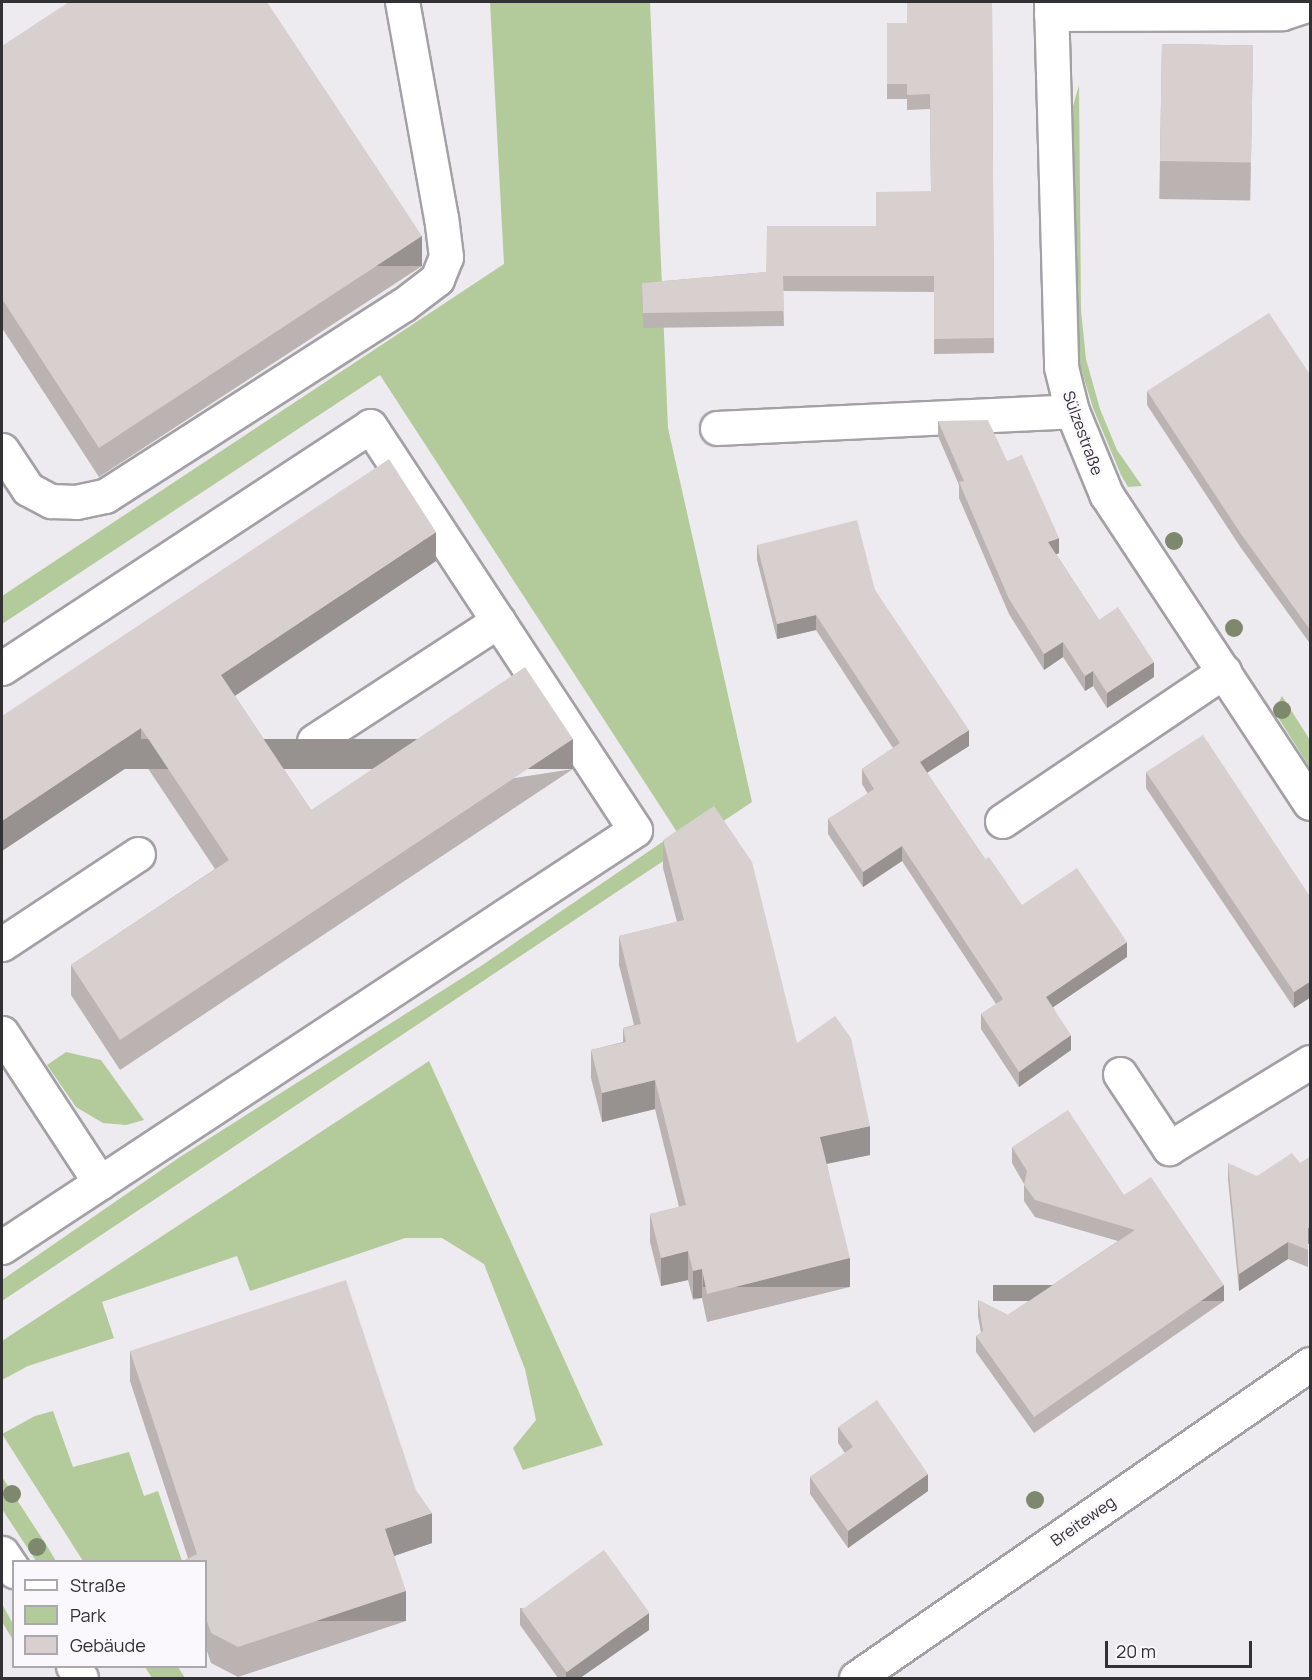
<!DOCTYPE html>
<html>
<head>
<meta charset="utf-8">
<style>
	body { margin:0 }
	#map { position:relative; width:1312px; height:1680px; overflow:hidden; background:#edeaf0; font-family:Manrope,sans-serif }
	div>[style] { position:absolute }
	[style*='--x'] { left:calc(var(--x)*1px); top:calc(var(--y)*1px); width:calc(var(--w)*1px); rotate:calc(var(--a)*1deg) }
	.green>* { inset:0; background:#b3cb9a }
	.roads { filter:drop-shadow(2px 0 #a3a0a6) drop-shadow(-2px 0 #a3a0a6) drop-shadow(0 2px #a3a0a6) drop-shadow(0 -2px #a3a0a6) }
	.minor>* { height:33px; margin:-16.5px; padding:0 16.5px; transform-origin:16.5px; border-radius:16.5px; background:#fff }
	.trees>* { width:18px; height:18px; margin:-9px; border-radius:50%; background:#7e886c }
	.wall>* { inset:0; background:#bab3b1; transform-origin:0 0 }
	.shaded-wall>* { inset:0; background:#979290; transform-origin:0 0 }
	.building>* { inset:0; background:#d8d0ce; transform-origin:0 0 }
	span { translate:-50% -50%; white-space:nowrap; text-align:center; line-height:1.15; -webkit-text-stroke:4.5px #faf7fd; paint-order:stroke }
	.street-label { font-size:16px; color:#323133 }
	.frame { position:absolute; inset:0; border:3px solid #323133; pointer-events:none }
	.legend { position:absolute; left:12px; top:1560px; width:195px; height:108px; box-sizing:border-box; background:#faf7fd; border:2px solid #aaa8ac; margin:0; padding:8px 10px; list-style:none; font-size:18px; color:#323133 }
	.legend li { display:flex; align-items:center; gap:12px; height:30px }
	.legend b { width:30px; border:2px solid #aaa8ac }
	.scale { position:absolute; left:1105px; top:1641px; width:147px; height:27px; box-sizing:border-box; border:3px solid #323133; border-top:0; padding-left:8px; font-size:18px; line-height:21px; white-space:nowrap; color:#323133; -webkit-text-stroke:4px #faf7fd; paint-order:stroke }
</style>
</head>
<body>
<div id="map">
	<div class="green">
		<i style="clip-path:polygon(490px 2px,650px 2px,668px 428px,752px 802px,2px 1301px,2px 1280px,180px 1157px,481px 966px,677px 832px,380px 375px,2px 624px,2px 596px,504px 264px)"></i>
		<i style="clip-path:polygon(1079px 85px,1081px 310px,1086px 359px,1100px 409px,1117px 450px,1142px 486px,1128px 487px,1121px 475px,1093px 408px,1076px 352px,1073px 106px)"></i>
		<i style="clip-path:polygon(1282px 696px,1310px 740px,1310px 768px,1274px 711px)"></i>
		<i style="clip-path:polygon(66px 1052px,101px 1060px,144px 1120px,126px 1125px,103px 1123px,76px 1107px,47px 1065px)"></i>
		<i style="clip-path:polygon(429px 1061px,603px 1445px,523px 1470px,513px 1448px,536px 1420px,525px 1369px,484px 1264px,442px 1238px,405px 1238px,250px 1291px,237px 1256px,102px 1302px,114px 1338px,28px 1366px,2px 1380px,2px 1341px)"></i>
		<i style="clip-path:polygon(53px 1411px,73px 1467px,129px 1452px,144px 1496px,158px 1491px,182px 1561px,83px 1561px,2px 1434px,35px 1416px)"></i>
		<i style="clip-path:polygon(2px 1477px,47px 1546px,56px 1561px,36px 1561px,2px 1509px)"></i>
		<i style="clip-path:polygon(2px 1604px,13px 1624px,13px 1640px,2px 1622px)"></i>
		<i style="clip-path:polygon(145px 1667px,178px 1667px,185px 1678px,152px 1678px)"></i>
	</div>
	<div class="roads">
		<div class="minor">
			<i style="--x:1051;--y:2;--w:365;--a:88.4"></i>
			<i style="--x:1061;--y:367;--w:45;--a:76"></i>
			<i style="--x:1072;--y:411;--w:90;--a:67.7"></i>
			<i style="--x:1106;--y:494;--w:370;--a:56.6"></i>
			<i style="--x:1051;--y:14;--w:231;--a:-0.2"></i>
			<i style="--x:1282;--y:13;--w:29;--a:-18"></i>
			<i style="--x:717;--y:428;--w:355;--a:-2.7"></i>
			<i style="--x:2;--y:450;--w:47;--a:56.3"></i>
			<i style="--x:28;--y:489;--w:26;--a:28"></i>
			<i style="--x:51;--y:501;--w:25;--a:2"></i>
			<i style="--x:76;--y:502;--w:30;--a:-12"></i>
			<i style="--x:105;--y:496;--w:354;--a:-32.7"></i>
			<i style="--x:403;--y:305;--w:43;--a:-37.4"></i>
			<i style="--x:437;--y:279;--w:24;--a:-68"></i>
			<i style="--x:446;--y:257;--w:39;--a:-97"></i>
			<i style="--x:441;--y:218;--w:219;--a:-100.2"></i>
			<i style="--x:2;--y:668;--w:440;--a:-33.3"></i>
			<i style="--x:370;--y:426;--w:483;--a:56.7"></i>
			<i style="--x:635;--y:830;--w:758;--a:146.62"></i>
			<i style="--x:314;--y:741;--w:220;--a:-33.1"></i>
			<i style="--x:1002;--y:821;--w:268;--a:-34"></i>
			<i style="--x:2;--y:944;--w:163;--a:-33.5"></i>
			<i style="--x:2;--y:1033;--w:179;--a:56.8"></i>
			<i style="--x:1120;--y:1074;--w:89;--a:56.5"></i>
			<i style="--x:1169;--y:1148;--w:165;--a:-31.4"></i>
			<i style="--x:2;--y:1553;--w:22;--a:56"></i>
			<i style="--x:73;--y:1666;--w:14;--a:56"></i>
			<i style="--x:856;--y:1678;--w:552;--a:-34.67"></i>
		</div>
	</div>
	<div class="trees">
		<i style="left:1174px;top:541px"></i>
		<i style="left:1234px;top:628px"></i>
		<i style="left:1282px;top:710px"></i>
		<i style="left:12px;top:1494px"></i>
		<i style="left:1035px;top:1500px"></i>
		<i style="left:37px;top:1547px"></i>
	</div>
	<div class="wall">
		<i style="clip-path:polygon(992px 2px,994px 353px,934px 354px,934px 292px,783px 291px,784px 326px,643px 328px,642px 283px,766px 272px,876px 226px,931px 191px,930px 109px,907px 110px,907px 99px,887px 99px,887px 23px,907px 23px)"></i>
		<i style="left:1162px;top:44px;width:91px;height:155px;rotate:1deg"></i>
		<i style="clip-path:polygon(2px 46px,422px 266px,99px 477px,2px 328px)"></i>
		<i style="clip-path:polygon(1311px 376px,1311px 645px,1241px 548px,1147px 405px,1147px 391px)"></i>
		<i style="clip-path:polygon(938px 421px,1007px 461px,1059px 553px,1056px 554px,1099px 620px,1154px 677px,1107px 708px,1093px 686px,1085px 691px,1063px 657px,1044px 670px,1009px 614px,959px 498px,959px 485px,938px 436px)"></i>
		<i style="clip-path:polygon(757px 545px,875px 590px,969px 746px,927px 773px,985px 859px,1022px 905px,1127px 957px,1053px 1007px,1071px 1050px,1019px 1087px,981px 1029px,981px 1014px,996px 1004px,902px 861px,863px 887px,828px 834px,828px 819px,868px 794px,862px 784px,862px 769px,893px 748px,816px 630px,777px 639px,757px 560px)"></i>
		<i style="clip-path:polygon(436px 561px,235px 696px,311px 810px,573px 769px,120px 1070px,71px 995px,71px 965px,215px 869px,141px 758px,2px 851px,2px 716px)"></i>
		<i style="clip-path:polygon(1146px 772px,1311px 898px,1311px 997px,1294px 1008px,1146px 788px)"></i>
		<i style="clip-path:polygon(663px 840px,870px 1155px,827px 1164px,850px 1287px,707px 1322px,702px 1298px,693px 1300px,688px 1280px,661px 1286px,650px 1242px,650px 1214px,679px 1207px,655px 1109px,602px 1122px,591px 1078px,591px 1050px,623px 1042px,623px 1028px,634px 1025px,619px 965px,619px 936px,677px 922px,663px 868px)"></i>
		<i style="clip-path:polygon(1012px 1147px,1124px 1195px,1224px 1301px,1034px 1433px,976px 1352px,976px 1336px,981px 1333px,978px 1316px,978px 1300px,1008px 1315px,1118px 1241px,1035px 1217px,1024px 1201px,1024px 1184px,1012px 1163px)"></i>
		<i style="clip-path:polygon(1228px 1163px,1308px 1244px,1308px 1267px,1288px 1259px,1239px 1291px,1228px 1179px)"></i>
		<i style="clip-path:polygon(130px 1351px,432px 1543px,394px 1556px,406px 1621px,238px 1677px,211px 1663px,206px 1648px,206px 1562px,185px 1562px,185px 1560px,188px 1558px,130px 1381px)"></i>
		<i style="clip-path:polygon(838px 1427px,928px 1491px,848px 1548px,810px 1494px,810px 1477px,845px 1453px,838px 1443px)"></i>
		<i style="clip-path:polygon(520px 1608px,649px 1630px,580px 1678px,558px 1678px,520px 1625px)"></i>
	</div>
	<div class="shaded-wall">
		<i style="left:422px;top:236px;width:30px;height:386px;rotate:90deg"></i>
		<i style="clip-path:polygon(436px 532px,436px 561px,221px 705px,221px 675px)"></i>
		<i style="clip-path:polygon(1059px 538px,1059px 553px,1048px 558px,1048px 542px)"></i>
		<i style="clip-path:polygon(816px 615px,816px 630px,777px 639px,777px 624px)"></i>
		<i style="clip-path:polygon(1063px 642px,1063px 657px,1044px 670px,1044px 654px)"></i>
		<i style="clip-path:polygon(1154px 662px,1154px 677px,1107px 708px,1107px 693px)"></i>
		<i style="clip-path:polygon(1093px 671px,1093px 686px,1085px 691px,1085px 676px)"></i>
		<i style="clip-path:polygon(141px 728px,141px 758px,2px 851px,2px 821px)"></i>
		<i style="clip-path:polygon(969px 730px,969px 746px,920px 777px,920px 762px)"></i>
		<i style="left:573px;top:739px;width:30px;height:544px;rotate:90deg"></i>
		<i style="clip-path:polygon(902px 846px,902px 861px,863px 887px,863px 872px)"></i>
		<i style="clip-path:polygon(1127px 942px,1127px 957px,1046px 1012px,1046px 997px)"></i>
		<i style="clip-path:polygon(1311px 981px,1311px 997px,1294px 1008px,1294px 992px)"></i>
		<i style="clip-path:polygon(1071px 1035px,1071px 1050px,1019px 1087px,1019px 1072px)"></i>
		<i style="clip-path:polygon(655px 1080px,655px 1109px,602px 1122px,602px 1093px)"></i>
		<i style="clip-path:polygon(870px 1126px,870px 1155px,820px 1165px,820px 1137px)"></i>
		<i style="clip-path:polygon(1311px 1226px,1311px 1243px,1308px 1244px,1308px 1228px)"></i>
		<i style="clip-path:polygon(1288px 1242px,1288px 1259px,1239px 1291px,1239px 1274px)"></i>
		<i style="clip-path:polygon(688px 1251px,688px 1280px,661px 1286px,661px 1258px)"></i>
		<i style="left:850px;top:1258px;width:29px;height:147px;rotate:90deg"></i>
		<i style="left:702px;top:1269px;width:29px;height:9px;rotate:90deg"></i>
		<i style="left:1224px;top:1285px;width:16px;height:231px;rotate:90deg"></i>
		<i style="clip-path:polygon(928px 1474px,928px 1491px,848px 1548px,848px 1531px)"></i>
		<i style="clip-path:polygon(432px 1513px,432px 1543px,385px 1559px,385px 1529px)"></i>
		<i style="left:406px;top:1591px;width:30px;height:177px;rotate:90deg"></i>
		<i style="clip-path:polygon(649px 1613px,649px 1630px,580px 1678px,566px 1678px,566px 1672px)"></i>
	</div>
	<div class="building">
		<i style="clip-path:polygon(69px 2px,267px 2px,422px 236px,99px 448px,2px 299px,2px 46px)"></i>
		<i style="clip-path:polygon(907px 2px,992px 2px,994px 338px,934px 339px,934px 276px,783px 276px,784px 311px,643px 313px,642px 283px,766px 272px,767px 226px,876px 226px,876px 192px,931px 191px,930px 94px,907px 95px,907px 84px,887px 84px,887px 23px,907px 23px)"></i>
		<i style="left:1162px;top:44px;width:91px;height:117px;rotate:1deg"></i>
		<i style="clip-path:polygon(1269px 313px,1311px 376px,1311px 631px,1241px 534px,1147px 391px)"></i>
		<i style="clip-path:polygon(988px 420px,1007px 461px,1022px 455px,1059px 538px,1048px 542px,1099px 620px,1118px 607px,1154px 662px,1107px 693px,1093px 671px,1085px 676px,1063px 642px,1044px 654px,1009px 599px,959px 482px,964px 481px,938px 421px)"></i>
		<i style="clip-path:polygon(389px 459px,436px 532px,221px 675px,311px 810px,525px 667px,573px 739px,120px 1040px,71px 965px,229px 860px,141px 728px,2px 821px,2px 716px)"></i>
		<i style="clip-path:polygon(857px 520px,875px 590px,969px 730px,920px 762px,985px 859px,989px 857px,1022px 905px,1077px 868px,1127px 942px,1046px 997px,1071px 1035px,1019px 1072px,981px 1014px,1003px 999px,902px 846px,863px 872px,828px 819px,874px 789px,862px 769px,900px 743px,816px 615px,777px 624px,757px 545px)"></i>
		<i style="clip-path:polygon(1203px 735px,1311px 898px,1311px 981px,1294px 992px,1146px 772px)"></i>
		<i style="clip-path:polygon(714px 806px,752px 862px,797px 1043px,835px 1016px,851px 1038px,870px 1126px,820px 1137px,850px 1258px,707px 1294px,702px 1269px,693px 1271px,688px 1251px,661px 1258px,650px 1214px,686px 1205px,655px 1080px,602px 1093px,591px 1050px,626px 1042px,623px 1028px,641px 1024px,619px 936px,684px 920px,663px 840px)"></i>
		<i style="clip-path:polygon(1068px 1110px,1124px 1195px,1151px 1177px,1224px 1285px,1034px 1417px,976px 1336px,983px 1331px,978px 1300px,1008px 1315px,1135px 1230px,1035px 1200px,1024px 1185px,1027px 1171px,1012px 1147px)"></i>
		<i style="clip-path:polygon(1292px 1153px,1300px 1163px,1311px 1156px,1311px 1226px,1308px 1228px,1308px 1250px,1288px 1242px,1239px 1274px,1228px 1163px,1257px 1176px)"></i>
		<i style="clip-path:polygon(346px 1280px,416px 1490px,432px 1513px,385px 1529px,406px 1591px,238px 1647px,211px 1633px,206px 1618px,206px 1562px,186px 1562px,185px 1560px,197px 1554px,130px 1351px)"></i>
		<i style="clip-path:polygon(877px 1400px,928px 1474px,848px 1531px,810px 1477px,853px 1447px,838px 1427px)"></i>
		<i style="left:604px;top:1550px;width:77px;height:102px;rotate:54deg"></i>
	</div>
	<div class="street-label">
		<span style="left:1083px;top:433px;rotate:70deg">Sülzestraße</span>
		<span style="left:1083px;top:1521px;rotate:-35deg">Breiteweg</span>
	</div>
	<div class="frame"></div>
	<ul class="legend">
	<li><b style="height:8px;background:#fff"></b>Straße</li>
	<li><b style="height:16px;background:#b3cb9a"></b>Park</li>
	<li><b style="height:16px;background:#d8d0ce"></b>Gebäude</li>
	</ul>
	<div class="scale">20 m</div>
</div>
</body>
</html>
